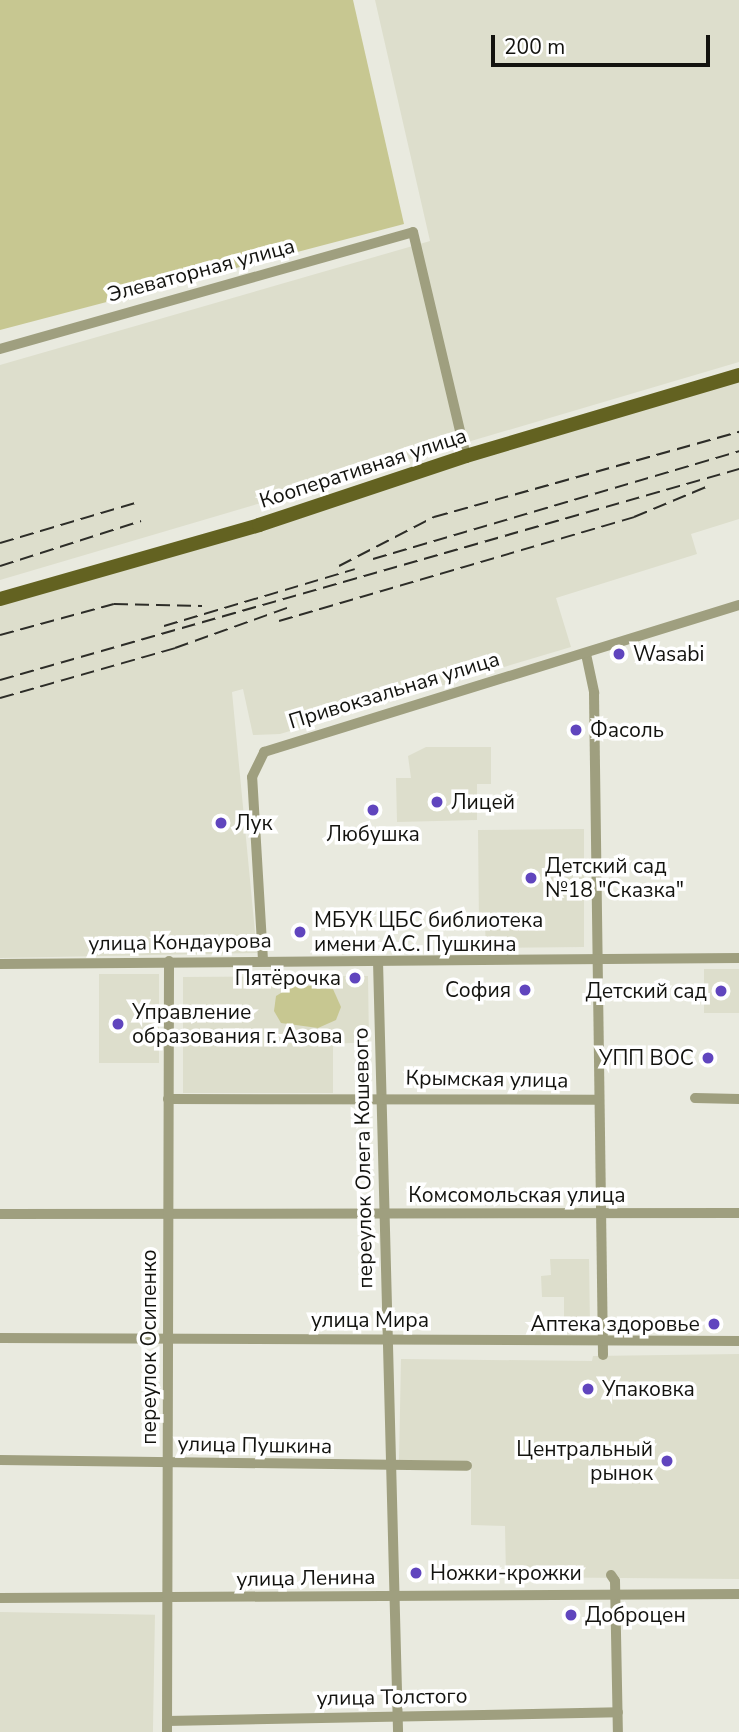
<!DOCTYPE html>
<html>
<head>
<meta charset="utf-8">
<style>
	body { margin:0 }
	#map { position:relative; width:739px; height:1732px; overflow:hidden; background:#e9eadf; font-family:"Nunito Sans",sans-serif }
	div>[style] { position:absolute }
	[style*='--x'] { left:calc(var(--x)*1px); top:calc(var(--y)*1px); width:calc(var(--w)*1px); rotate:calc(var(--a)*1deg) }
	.built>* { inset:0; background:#dddecc; transform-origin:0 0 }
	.green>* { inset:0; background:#c7c791 }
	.minor>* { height:10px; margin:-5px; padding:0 5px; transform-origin:5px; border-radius:5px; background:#9f9f7f }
	.major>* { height:14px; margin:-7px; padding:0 7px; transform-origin:7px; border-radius:7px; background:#636221 }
	.rail>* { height:2px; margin-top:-1px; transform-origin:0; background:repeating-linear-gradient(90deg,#2d2d28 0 14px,transparent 0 21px) }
	.dots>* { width:19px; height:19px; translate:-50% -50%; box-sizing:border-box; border:4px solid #fff; border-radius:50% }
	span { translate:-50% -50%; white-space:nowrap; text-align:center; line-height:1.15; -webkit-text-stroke:7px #fff; paint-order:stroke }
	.street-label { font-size:21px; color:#13130f }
	.poi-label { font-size:21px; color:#13130f }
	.left { translate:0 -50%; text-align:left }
	.right { translate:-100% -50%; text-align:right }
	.scale { position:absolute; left:491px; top:35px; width:219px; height:32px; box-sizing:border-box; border:4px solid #13130f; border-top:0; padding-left:9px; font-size:21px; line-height:24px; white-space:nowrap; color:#13130f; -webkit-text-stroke:5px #fff; paint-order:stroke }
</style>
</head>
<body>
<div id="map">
	<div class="built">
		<i style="clip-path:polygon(375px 0,739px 0,739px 362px,0 580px,0 365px,430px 241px)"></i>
		<i style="clip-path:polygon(739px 379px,739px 519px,691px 534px,697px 554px,556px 598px,571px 647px,280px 734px,253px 735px,243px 689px,232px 692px,257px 953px,0 958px,0 602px)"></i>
		<i style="clip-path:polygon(426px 747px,491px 747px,491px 784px,477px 784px,477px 820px,397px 822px,396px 778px,411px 778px,408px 756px)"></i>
		<i style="clip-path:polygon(584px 829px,584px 947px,486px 948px,485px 926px,479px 925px,478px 830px)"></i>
		<i style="left:704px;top:969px;width:35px;height:44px"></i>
		<i style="left:99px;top:974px;width:60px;height:89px"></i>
		<i style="clip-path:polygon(368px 976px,369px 1042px,333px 1044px,333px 1093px,183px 1093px,183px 977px)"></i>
		<i style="clip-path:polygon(550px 1259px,589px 1259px,590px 1326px,564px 1327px,564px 1297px,542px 1297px,541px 1276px,551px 1275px)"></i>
		<i style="clip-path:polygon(739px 1354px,739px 1579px,506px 1577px,505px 1526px,471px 1525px,471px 1461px,399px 1461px,401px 1359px,592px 1361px,593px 1356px)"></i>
		<i style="left:0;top:1612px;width:155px;height:120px;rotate:1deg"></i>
	</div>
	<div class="green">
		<i style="clip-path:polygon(0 0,353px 0,404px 224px,0 330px)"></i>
		<i style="clip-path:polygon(296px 984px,333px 989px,341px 1007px,336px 1020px,318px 1028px,281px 1023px,274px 1011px,276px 996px)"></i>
	</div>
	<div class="minor">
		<i style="--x:0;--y:349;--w:429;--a:-15.8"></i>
		<i style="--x:413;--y:232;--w:230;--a:76.7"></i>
		<i style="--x:586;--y:654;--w:40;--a:78"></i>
		<i style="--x:594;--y:693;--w:662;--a:89.22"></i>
		<i style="--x:263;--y:960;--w:183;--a:-93.4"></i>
		<i style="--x:252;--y:777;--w:28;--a:-64"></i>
		<i style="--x:264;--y:752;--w:497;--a:-17.2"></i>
		<i style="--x:378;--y:961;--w:771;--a:88.51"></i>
		<i style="--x:0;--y:964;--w:739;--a:-0.47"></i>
		<i style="--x:695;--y:1098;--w:44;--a:1.3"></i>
		<i style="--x:168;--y:1099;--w:429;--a:0.1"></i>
		<i style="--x:0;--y:1214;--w:739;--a:-0.08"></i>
		<i style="--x:0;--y:1338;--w:739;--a:0.23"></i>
		<i style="--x:0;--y:1460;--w:467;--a:0.7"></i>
		<i style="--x:611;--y:1575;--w:7;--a:56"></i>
		<i style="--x:615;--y:1581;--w:151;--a:88.9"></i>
		<i style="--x:0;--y:1598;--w:739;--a:-0.31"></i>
		<i style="--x:167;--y:1721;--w:451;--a:-1.1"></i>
		<i style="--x:167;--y:1732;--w:771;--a:-89.85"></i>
	</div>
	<div class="major">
		<i style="--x:0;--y:599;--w:269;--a:-15.9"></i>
		<i style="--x:259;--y:525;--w:218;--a:-18.4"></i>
		<i style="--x:466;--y:456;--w:285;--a:-16.5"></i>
	</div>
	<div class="rail">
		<i style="--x:0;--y:543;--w:141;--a:-16.5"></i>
		<i style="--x:373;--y:559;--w:382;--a:-16.4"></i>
		<i style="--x:0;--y:566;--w:148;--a:-17.7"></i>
		<i style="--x:339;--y:566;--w:107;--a:-27.3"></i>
		<i style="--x:434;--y:517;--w:317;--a:-15.6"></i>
		<i style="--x:279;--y:621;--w:370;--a:-16.3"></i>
		<i style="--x:634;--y:517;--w:78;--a:-22.6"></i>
		<i style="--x:164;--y:626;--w:199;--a:-16.6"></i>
		<i style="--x:0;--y:635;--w:118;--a:-15.2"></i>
		<i style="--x:114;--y:604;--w:88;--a:1.3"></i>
		<i style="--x:0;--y:680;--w:769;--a:-15.94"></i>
		<i style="--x:0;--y:698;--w:182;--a:-15.9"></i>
		<i style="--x:175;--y:648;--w:119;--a:-19.7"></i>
	</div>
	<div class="dots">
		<i style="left:619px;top:654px;background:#6045be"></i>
		<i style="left:576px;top:730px;background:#6045be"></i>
		<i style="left:437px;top:802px;background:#6045be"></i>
		<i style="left:373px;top:810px;background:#6045be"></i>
		<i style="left:221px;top:823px;background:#6045be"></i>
		<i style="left:531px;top:878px;background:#6045be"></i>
		<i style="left:300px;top:932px;background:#6045be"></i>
		<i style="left:355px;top:978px;background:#6045be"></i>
		<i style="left:525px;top:990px;background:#6045be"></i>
		<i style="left:721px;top:991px;background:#6045be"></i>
		<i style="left:118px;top:1024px;background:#6045be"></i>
		<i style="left:708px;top:1058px;background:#6045be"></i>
		<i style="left:714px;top:1324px;background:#6045be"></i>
		<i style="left:588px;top:1389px;background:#6045be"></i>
		<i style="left:667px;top:1461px;background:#6045be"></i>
		<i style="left:416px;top:1573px;background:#6045be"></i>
		<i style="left:571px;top:1615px;background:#6045be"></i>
	</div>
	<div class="street-label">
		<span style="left:201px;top:270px;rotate:-15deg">Элеваторная улица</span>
		<span style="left:363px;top:468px;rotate:-18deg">Кооперативная улица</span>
		<span style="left:394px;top:690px;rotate:-17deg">Привокзальная улица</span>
		<span style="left:180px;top:942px;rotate:-1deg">улица Кондаурова</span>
		<span style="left:487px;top:1079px;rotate:1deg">Крымская улица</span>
		<span style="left:363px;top:1158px;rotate:-91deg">переулок Олега Кошевого</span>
		<span style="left:517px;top:1195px">Комсомольская улица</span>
		<span style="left:370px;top:1320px">улица Мира</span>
		<span style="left:149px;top:1347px;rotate:-90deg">переулок Осипенко</span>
		<span style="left:255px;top:1445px;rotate:1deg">улица Пушкина</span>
		<span style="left:306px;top:1578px;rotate:-1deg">улица Ленина</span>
		<span style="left:392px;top:1697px;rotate:-1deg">улица Толстого</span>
	</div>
	<div class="poi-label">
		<span class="left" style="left:633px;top:654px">Wasabi</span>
		<span class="left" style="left:590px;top:730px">Фасоль</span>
		<span class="left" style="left:451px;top:802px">Лицей</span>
		<span class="left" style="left:235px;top:823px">Лук</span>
		<span style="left:373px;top:834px">Любушка</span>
		<span class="left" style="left:545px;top:878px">Детский сад<br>№18 "Сказка"</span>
		<span class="left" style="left:314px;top:932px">МБУК ЦБС библиотека<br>имени А.С. Пушкина</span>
		<span class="right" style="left:341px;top:978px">Пятёрочка</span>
		<span class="right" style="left:511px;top:990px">София</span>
		<span class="right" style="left:707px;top:991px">Детский сад</span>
		<span class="left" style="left:132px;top:1024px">Управление<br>образования г. Азова</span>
		<span class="right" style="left:694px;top:1058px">УПП ВОС</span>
		<span class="right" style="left:700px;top:1324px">Аптека здоровье</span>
		<span class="left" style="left:602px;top:1389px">Упаковка</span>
		<span class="right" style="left:653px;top:1461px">Центральный<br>рынок</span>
		<span class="left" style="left:430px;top:1573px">Ножки-крожки</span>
		<span class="left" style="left:585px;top:1615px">Доброцен</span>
	</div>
	<div class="scale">200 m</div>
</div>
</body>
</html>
